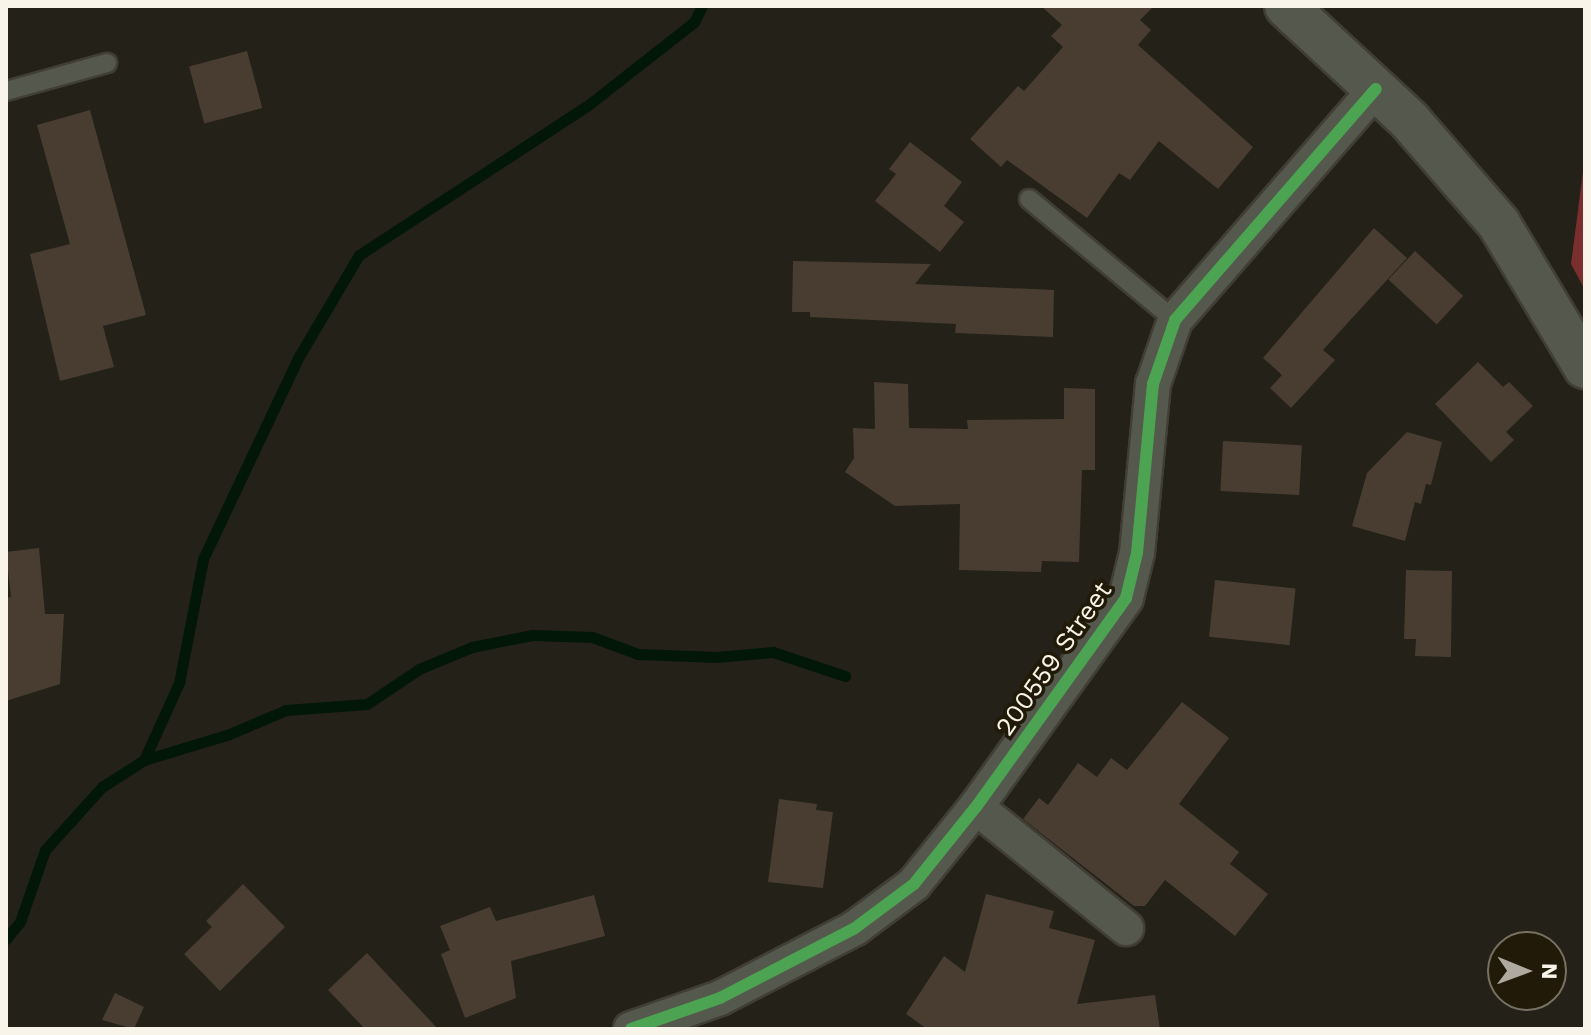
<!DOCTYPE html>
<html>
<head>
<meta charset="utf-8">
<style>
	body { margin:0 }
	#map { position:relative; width:1591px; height:1035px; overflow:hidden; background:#242118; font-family:"Work Sans",sans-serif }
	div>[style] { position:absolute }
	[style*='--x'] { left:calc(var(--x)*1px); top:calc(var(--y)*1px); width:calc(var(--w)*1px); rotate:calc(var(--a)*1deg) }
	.forest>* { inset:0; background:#7a2f2e }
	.stream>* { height:11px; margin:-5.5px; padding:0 5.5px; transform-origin:5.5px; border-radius:5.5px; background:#031709 }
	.building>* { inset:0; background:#483d30; transform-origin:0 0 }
	.roads { filter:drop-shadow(2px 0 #413e36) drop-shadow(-2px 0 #413e36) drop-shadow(0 2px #413e36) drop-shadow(0 -2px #413e36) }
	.service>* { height:18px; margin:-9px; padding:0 9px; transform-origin:9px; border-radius:9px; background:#55584d }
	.minor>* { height:34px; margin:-17px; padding:0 17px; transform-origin:17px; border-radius:17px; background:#55584d }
	.tertiary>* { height:42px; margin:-21px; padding:0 21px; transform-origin:21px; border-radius:21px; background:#55584d }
	.cycleway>* { height:12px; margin:-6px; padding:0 6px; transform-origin:6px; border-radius:6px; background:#4ca352 }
	span { translate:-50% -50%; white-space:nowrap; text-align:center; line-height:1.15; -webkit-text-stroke:7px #211a09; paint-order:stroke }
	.street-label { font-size:26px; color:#f8f4e9 }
	.frame { position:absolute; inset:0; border:8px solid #f8f4e9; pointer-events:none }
	.north { position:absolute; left:1487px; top:931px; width:80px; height:80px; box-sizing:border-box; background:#211a09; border:2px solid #777163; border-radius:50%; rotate:91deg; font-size:22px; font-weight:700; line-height:32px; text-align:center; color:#f8f4e9 }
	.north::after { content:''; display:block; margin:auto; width:28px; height:36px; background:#aeaaa0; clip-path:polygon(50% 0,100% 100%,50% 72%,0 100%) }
</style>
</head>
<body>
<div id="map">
	<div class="forest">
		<i style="clip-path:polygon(1585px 156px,1585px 290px,1571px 264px)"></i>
	</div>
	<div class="stream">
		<i style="--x:144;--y:760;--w:87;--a:-16.8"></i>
		<i style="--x:227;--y:735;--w:64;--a:-23"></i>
		<i style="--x:286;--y:710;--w:81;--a:-4.2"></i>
		<i style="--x:367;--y:704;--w:63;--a:-33.9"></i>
		<i style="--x:419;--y:669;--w:57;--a:-22.5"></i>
		<i style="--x:472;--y:647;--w:61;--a:-11.3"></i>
		<i style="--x:532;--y:635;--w:60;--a:1.9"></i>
		<i style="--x:592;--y:637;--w:49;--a:20.3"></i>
		<i style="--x:638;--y:654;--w:79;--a:2.2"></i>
		<i style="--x:717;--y:657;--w:56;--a:-5.1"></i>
		<i style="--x:773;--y:652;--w:76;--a:18.4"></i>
		<i style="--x:6;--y:939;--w:22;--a:-51"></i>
		<i style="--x:20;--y:922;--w:76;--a:-70.9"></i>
		<i style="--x:45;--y:850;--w:85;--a:-47.9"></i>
		<i style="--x:102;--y:787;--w:50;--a:-32.7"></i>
		<i style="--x:144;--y:760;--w:85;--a:-65.6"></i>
		<i style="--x:179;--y:683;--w:126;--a:-79"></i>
		<i style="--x:203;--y:559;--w:222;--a:-64.7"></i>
		<i style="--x:298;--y:358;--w:120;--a:-59.4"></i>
		<i style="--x:359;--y:255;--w:272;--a:-33.2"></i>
		<i style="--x:587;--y:106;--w:136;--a:-38.1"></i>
		<i style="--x:694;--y:22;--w:18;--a:-63"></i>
	</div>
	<div class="building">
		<i style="clip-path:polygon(1041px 6px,1154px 6px,1140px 20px,1151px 30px,1138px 45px,1253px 147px,1218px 189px,1159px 141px,1130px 180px,1119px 173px,1087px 218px,1007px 160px,1001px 167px,970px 139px,1018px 86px,1024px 91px,1063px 47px,1051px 36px,1062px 25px)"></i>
		<i style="left:247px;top:51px;width:59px;height:60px;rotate:75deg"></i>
		<i style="clip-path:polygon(90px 110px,146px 315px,103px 326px,114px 367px,60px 381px,30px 254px,70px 244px,37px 125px)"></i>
		<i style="clip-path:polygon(910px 142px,962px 182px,944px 206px,964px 222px,940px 252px,875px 201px,896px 174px,889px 169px)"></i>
		<i style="clip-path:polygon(1374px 228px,1407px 258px,1323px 350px,1335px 360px,1291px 408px,1270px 388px,1282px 375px,1263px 358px)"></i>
		<i style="left:1415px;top:251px;width:66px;height:39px;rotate:43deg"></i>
		<i style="clip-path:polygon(793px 261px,931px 264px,915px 284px,1054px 290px,1053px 337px,955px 333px,956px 324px,810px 317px,810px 312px,792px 312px)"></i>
		<i style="clip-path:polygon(1478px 362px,1503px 387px,1509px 382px,1533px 406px,1506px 432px,1514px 440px,1491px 462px,1435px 404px)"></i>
		<i style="clip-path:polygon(874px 382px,908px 384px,909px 428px,968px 429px,967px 420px,1064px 419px,1064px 388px,1095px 389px,1095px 470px,1082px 470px,1079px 562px,1042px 561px,1041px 572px,959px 570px,960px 504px,895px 506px,845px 472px,854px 458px,853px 428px,875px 429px)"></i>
		<i style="clip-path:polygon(1407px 432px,1442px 442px,1431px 485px,1426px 484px,1421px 504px,1415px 502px,1405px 541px,1352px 526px,1367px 473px)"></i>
		<i style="left:1223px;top:441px;width:79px;height:50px;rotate:3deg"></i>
		<i style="clip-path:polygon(39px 548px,45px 614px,64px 614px,60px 684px,6px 701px,6px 598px,11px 597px,6px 552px)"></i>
		<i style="clip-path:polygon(1406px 570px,1452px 571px,1451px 657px,1415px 656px,1416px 639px,1404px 639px)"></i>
		<i style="left:1215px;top:580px;width:81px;height:57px;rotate:6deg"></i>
		<i style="clip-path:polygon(1182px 702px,1229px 738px,1179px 804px,1239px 852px,1230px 864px,1268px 894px,1235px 936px,1165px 880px,1145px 906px,1134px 906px,1023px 819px,1039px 798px,1048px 805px,1078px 763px,1097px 777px,1111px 758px,1127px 770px)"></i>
		<i style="clip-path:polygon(779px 799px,817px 804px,816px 810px,833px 812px,823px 888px,768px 882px)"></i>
		<i style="clip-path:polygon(243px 884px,285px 927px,220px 991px,184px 954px,212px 927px,206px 921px)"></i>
		<i style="clip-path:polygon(986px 894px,1054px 911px,1049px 928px,1095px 940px,1077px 1004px,1155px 995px,1160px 1029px,927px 1029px,906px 1014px,944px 956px,965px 972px)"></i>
		<i style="clip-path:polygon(594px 895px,605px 936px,511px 961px,516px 998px,465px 1018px,441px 954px,450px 950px,440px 926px,490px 907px,496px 921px)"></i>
		<i style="clip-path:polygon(367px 953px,438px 1029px,365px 1029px,328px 990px)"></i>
		<i style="clip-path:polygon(115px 993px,144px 1007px,134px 1029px,102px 1020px)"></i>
	</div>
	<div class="roads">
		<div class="service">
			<i style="--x:6;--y:91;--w:105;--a:-15.5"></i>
			<i style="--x:1029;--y:199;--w:190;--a:39.7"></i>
		</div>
		<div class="minor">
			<i style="--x:976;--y:807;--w:193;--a:38.9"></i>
			<i style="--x:631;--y:1029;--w:94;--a:-19.2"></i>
			<i style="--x:720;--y:998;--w:152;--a:-27.4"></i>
			<i style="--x:855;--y:928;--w:74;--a:-36.7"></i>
			<i style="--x:914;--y:884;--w:99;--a:-51.2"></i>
			<i style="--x:976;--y:807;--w:257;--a:-54.3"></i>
			<i style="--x:1126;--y:598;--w:46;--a:-76.3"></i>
			<i style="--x:1137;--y:553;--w:170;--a:-84.6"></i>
			<i style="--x:1153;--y:384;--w:68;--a:-71"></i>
			<i style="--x:1175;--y:320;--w:306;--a:-49"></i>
		</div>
		<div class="tertiary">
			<i style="--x:1286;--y:6;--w:168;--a:42.8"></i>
			<i style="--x:1409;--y:120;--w:138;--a:49.1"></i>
			<i style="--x:1499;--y:224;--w:167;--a:59"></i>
		</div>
	</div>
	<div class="cycleway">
		<i style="--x:631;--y:1029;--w:94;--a:-19.2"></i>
		<i style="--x:720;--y:998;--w:152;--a:-27.4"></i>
		<i style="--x:855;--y:928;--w:74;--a:-36.7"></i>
		<i style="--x:914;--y:884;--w:99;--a:-51.2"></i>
		<i style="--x:976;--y:807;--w:257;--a:-54.3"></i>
		<i style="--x:1126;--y:598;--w:46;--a:-76.3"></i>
		<i style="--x:1137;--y:553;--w:170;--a:-84.6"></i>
		<i style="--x:1153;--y:384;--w:68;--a:-71"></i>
		<i style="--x:1175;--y:320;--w:306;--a:-49"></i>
	</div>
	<div class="street-label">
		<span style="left:1054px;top:659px;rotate:-55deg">200559 Street</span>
	</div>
	<div class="frame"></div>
	<div class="north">N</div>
</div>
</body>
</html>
